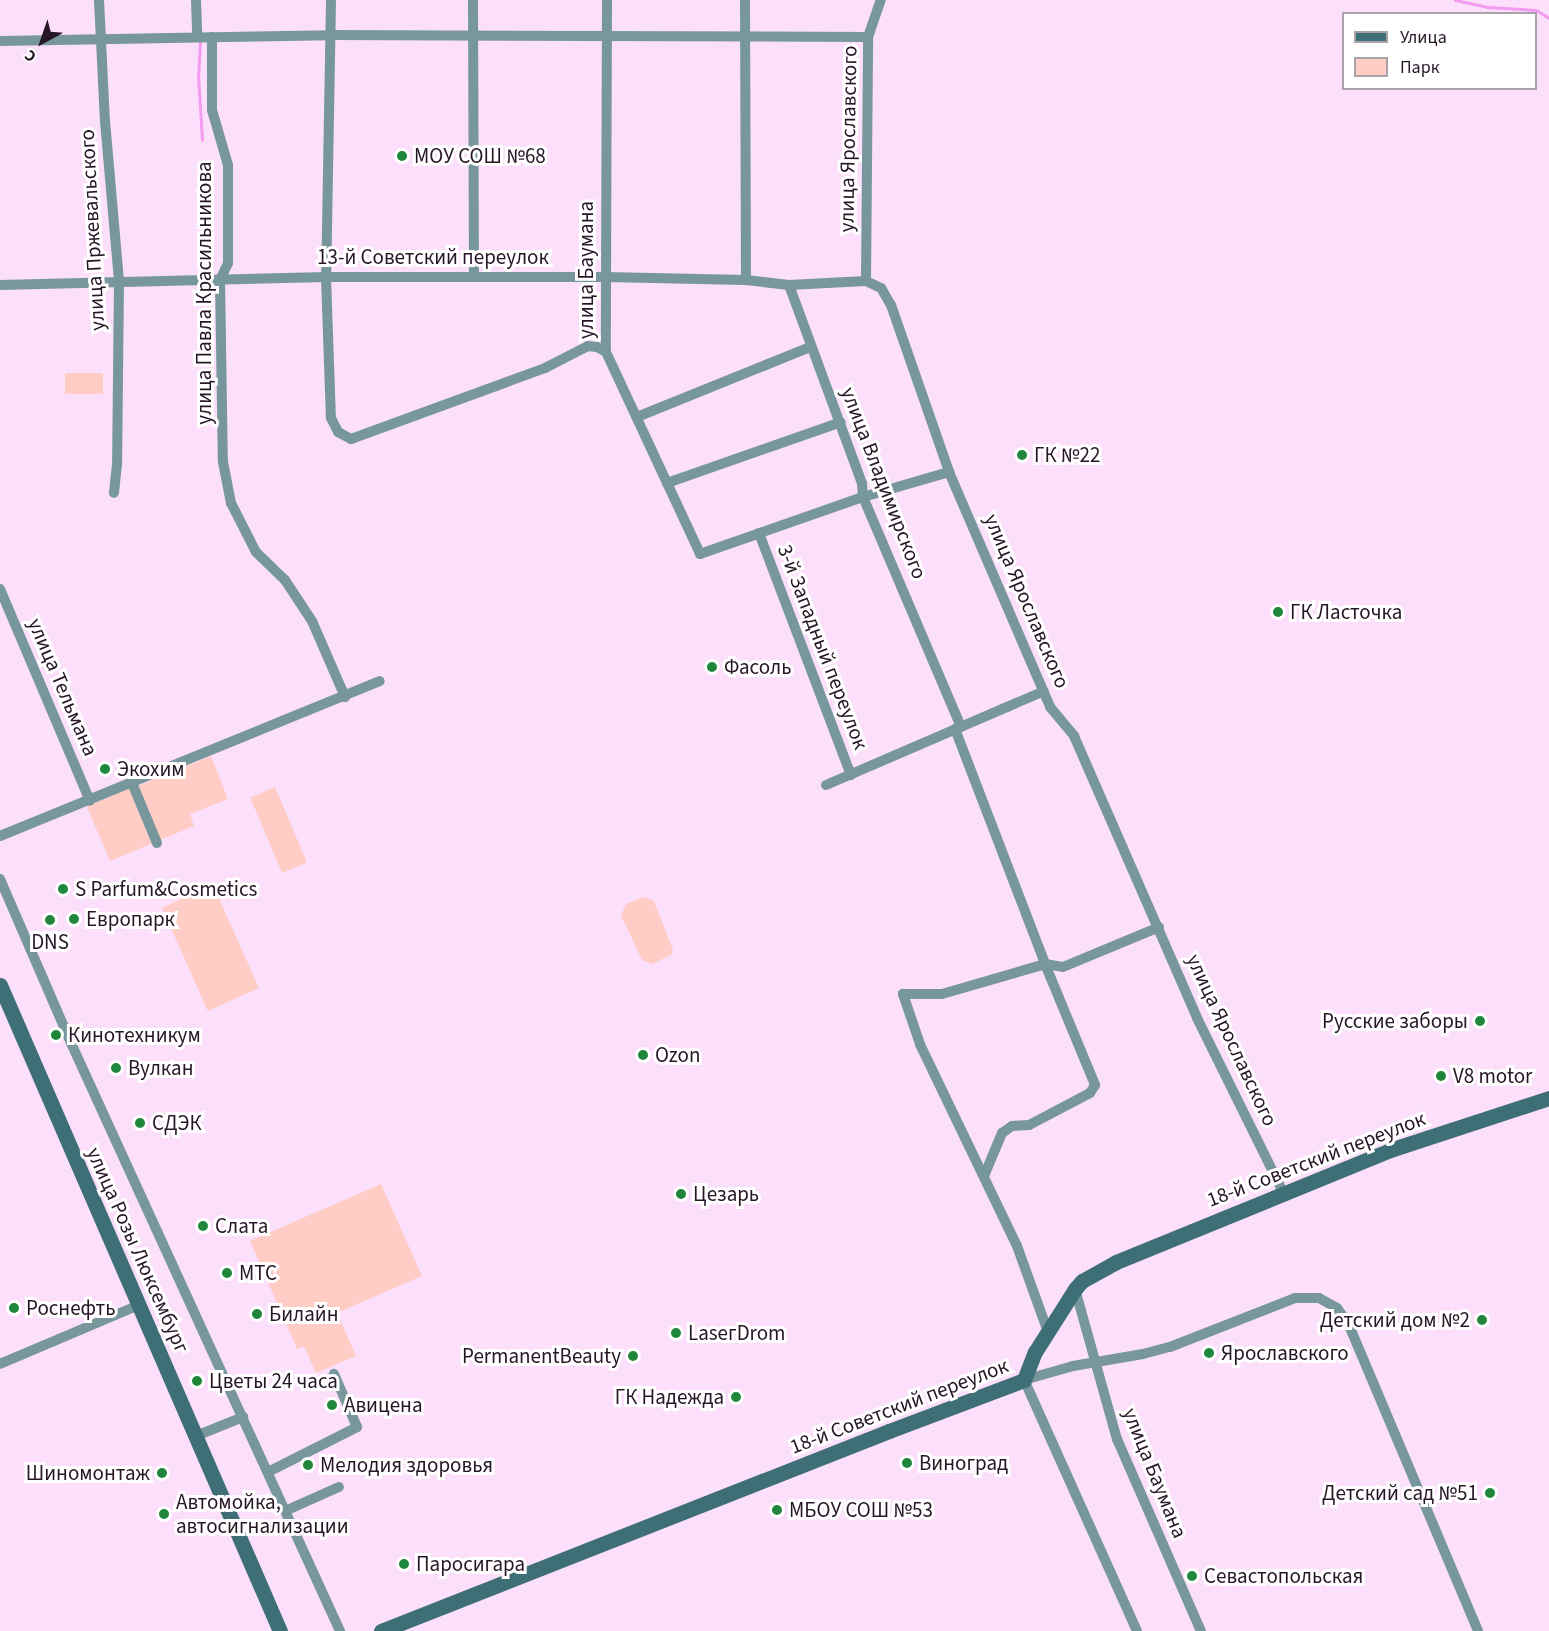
<!DOCTYPE html>
<html>
<head>
<meta charset="utf-8">
<style>
	body { margin:0 }
	#map { position:relative; width:1549px; height:1631px; overflow:hidden; background:#fcdffa; font-family:"Source Sans 3",sans-serif }
	div>[style] { position:absolute }
	[style*='--x'] { left:calc(var(--x)*1px); top:calc(var(--y)*1px); width:calc(var(--w)*1px); rotate:calc(var(--a)*1deg) }
	.green>* { inset:0; background:#ffcdc6; transform-origin:0 0 }
	.stream>* { height:3px; margin:-1.5px; padding:0 1.5px; transform-origin:1.5px; border-radius:1.5px; background:#f39af1 }
	.street>* { height:10px; margin:-5px; padding:0 5px; transform-origin:5px; border-radius:5px; background:#77979c }
	.secondary>* { height:15px; margin:-7.5px; padding:0 7.5px; transform-origin:7.5px; border-radius:7.5px; background:#3e6f76 }
	.dots>* { width:16px; height:16px; translate:-50% -50%; box-sizing:border-box; border:3px solid #fff; border-radius:50% }
	span { translate:-50% -50%; white-space:nowrap; text-align:center; line-height:1.15; -webkit-text-stroke:6px #fff; paint-order:stroke }
	.street-label { font-size:21px; color:#271626 }
	.poi-label { font-size:21px; color:#271626 }
	.left { translate:0 -50%; text-align:left }
	.right { translate:-100% -50%; text-align:right }
	.legend { position:absolute; left:1342px; top:12px; width:195px; height:78px; box-sizing:border-box; background:#fff; border:2px solid #a9a2a8; margin:0; padding:8px 10px; list-style:none; font-size:18px; color:#271626 }
	.legend li { display:flex; align-items:center; gap:12px; height:30px }
	.legend b { width:30px; border:2px solid #a9a2a8 }
	.north { position:absolute; left:12px; top:12px; width:60px; height:60px; -webkit-text-stroke:4px #fff; paint-order:stroke; rotate:220deg; font-size:16px; font-weight:700; line-height:24px; text-align:center; color:#271626 }
	.north::after { content:''; display:block; margin:auto; width:21px; height:27px; background:#271626; clip-path:polygon(50% 0,100% 100%,50% 72%,0 100%) }
</style>
</head>
<body>
<div id="map">
	<div class="green">
		<i style="left:103px;top:373px;width:21px;height:38px;rotate:90deg"></i>
		<i style="clip-path:polygon(211px 756px,228px 799px,190px 814px,194px 826px,160px 840px,138px 786px)"></i>
		<i style="left:275px;top:787px;width:82px;height:27px;rotate:67deg"></i>
		<i style="left:129px;top:788px;width:60px;height:46px;rotate:67deg"></i>
		<i style="left:213px;top:885px;width:113px;height:56px;rotate:66deg"></i>
		<i style="clip-path:polygon(643px 897px,654px 901px,673px 950px,671px 955px,652px 964px,642px 960px,621px 915px,626px 904px)"></i>
		<i style="clip-path:polygon(381px 1184px,422px 1276px,337px 1313px,356px 1356px,316px 1373px,304px 1346px,297px 1349px,250px 1241px)"></i>
	</div>
	<div class="stream">
		<i style="--x:1455;--y:0;--w:33;--a:12"></i>
		<i style="--x:1487;--y:7;--w:49;--a:3.5"></i>
		<i style="--x:1536;--y:10;--w:15;--a:32"></i>
		<i style="--x:200;--y:41;--w:34;--a:93"></i>
		<i style="--x:198;--y:75;--w:65;--a:86.5"></i>
	</div>
	<div class="street">
		<i style="--x:99;--y:0;--w:121;--a:87.2"></i>
		<i style="--x:105;--y:121;--w:161;--a:85"></i>
		<i style="--x:119;--y:281;--w:183;--a:90.6"></i>
		<i style="--x:117;--y:464;--w:29;--a:96"></i>
		<i style="--x:196;--y:0;--w:37;--a:88"></i>
		<i style="--x:331;--y:0;--w:277;--a:91"></i>
		<i style="--x:326;--y:277;--w:141;--a:88"></i>
		<i style="--x:331;--y:418;--w:16;--a:63"></i>
		<i style="--x:338;--y:432;--w:15;--a:28"></i>
		<i style="--x:351;--y:439;--w:207;--a:-20.1"></i>
		<i style="--x:545;--y:368;--w:48;--a:-27.1"></i>
		<i style="--x:588;--y:346;--w:9;--a:6"></i>
		<i style="--x:597;--y:347;--w:10;--a:29"></i>
		<i style="--x:473;--y:0;--w:277;--a:89.8"></i>
		<i style="--x:607;--y:0;--w:352;--a:90.2"></i>
		<i style="--x:606;--y:352;--w:223;--a:65"></i>
		<i style="--x:700;--y:554;--w:173;--a:-19.3"></i>
		<i style="--x:863;--y:497;--w:90;--a:-16.2"></i>
		<i style="--x:745;--y:0;--w:280;--a:89.8"></i>
		<i style="--x:212;--y:37;--w:73;--a:90"></i>
		<i style="--x:212;--y:110;--w:57;--a:73.8"></i>
		<i style="--x:228;--y:165;--w:98;--a:90"></i>
		<i style="--x:228;--y:263;--w:19;--a:115"></i>
		<i style="--x:220;--y:280;--w:182;--a:89.1"></i>
		<i style="--x:223;--y:462;--w:42;--a:79"></i>
		<i style="--x:231;--y:503;--w:55;--a:63"></i>
		<i style="--x:256;--y:552;--w:40;--a:44"></i>
		<i style="--x:285;--y:580;--w:49;--a:56.6"></i>
		<i style="--x:312;--y:621;--w:83;--a:66.5"></i>
		<i style="--x:0;--y:41;--w:331;--a:-1"></i>
		<i style="--x:331;--y:35;--w:537;--a:0.21"></i>
		<i style="--x:866;--y:281;--w:244;--a:-89.5"></i>
		<i style="--x:868;--y:37;--w:39;--a:-71"></i>
		<i style="--x:0;--y:285;--w:326;--a:-1.4"></i>
		<i style="--x:326;--y:277;--w:279;--a:0"></i>
		<i style="--x:605;--y:277;--w:141;--a:1.2"></i>
		<i style="--x:746;--y:280;--w:43;--a:6.6"></i>
		<i style="--x:789;--y:285;--w:77;--a:-3"></i>
		<i style="--x:866;--y:281;--w:17;--a:25"></i>
		<i style="--x:881;--y:288;--w:20;--a:60"></i>
		<i style="--x:891;--y:305;--w:177;--a:70.8"></i>
		<i style="--x:949;--y:472;--w:256;--a:66.7"></i>
		<i style="--x:1050;--y:707;--w:38;--a:50"></i>
		<i style="--x:1074;--y:736;--w:308;--a:66.4"></i>
		<i style="--x:1197;--y:1018;--w:194;--a:63.7"></i>
		<i style="--x:789;--y:285;--w:211;--a:69.8"></i>
		<i style="--x:862;--y:483;--w:14;--a:86"></i>
		<i style="--x:863;--y:497;--w:250;--a:66.9"></i>
		<i style="--x:637;--y:417;--w:187;--a:-22"></i>
		<i style="--x:667;--y:483;--w:184;--a:-19.3"></i>
		<i style="--x:759;--y:533;--w:259;--a:69.2"></i>
		<i style="--x:0;--y:589;--w:230;--a:67"></i>
		<i style="--x:955;--y:729;--w:252;--a:69"></i>
		<i style="--x:1045;--y:964;--w:131;--a:67.5"></i>
		<i style="--x:1095;--y:1085;--w:9;--a:122"></i>
		<i style="--x:1090;--y:1093;--w:69;--a:152.3"></i>
		<i style="--x:1029;--y:1125;--w:17;--a:177"></i>
		<i style="--x:1012;--y:1126;--w:12;--a:145"></i>
		<i style="--x:1002;--y:1133;--w:47;--a:112.7"></i>
		<i style="--x:132;--y:783;--w:65;--a:67.4"></i>
		<i style="--x:826;--y:785;--w:237;--a:-23.3"></i>
		<i style="--x:0;--y:836;--w:410;--a:-22.2"></i>
		<i style="--x:0;--y:879;--w:179;--a:66.6"></i>
		<i style="--x:71;--y:1043;--w:647;--a:65.42"></i>
		<i style="--x:1075;--y:1289;--w:156;--a:74.4"></i>
		<i style="--x:1117;--y:1439;--w:210;--a:66.4"></i>
		<i style="--x:1048;--y:1332;--w:91;--a:-109.8"></i>
		<i style="--x:1017;--y:1246;--w:224;--a:-115.7"></i>
		<i style="--x:920;--y:1044;--w:53;--a:-108.8"></i>
		<i style="--x:903;--y:994;--w:39;--a:0"></i>
		<i style="--x:942;--y:994;--w:107;--a:-16.2"></i>
		<i style="--x:1045;--y:964;--w:18;--a:9"></i>
		<i style="--x:1063;--y:967;--w:104;--a:-22.6"></i>
		<i style="--x:0;--y:1364;--w:151;--a:-23"></i>
		<i style="--x:196;--y:1436;--w:51;--a:-22"></i>
		<i style="--x:268;--y:1472;--w:100;--a:-26.8"></i>
		<i style="--x:357;--y:1427;--w:58;--a:-113.5"></i>
		<i style="--x:285;--y:1511;--w:59;--a:-24"></i>
		<i style="--x:1137;--y:1631;--w:275;--a:-114.2"></i>
		<i style="--x:1024;--y:1380;--w:51;--a:-15.9"></i>
		<i style="--x:1073;--y:1366;--w:71;--a:-9.7"></i>
		<i style="--x:1143;--y:1354;--w:28;--a:-15"></i>
		<i style="--x:1170;--y:1347;--w:134;--a:-21.4"></i>
		<i style="--x:1295;--y:1298;--w:24;--a:0"></i>
		<i style="--x:1319;--y:1298;--w:21;--a:29"></i>
		<i style="--x:1337;--y:1308;--w:19;--a:54"></i>
		<i style="--x:1348;--y:1323;--w:334;--a:67.1"></i>
	</div>
	<div class="secondary">
		<i style="--x:0;--y:985;--w:704;--a:66.57"></i>
		<i style="--x:381;--y:1631;--w:546;--a:-21.49"></i>
		<i style="--x:889;--y:1431;--w:144;--a:-20.7"></i>
		<i style="--x:1024;--y:1380;--w:30;--a:-69"></i>
		<i style="--x:1035;--y:1352;--w:75;--a:-57.6"></i>
		<i style="--x:1075;--y:1289;--w:11;--a:-49"></i>
		<i style="--x:1082;--y:1281;--w:39;--a:-29"></i>
		<i style="--x:1116;--y:1262;--w:296;--a:-22.2"></i>
		<i style="--x:1390;--y:1150;--w:167;--a:-18.1"></i>
	</div>
	<div class="dots">
		<i style="left:402px;top:156px;background:#20863b"></i>
		<i style="left:1022px;top:455px;background:#20863b"></i>
		<i style="left:1278px;top:612px;background:#20863b"></i>
		<i style="left:712px;top:667px;background:#20863b"></i>
		<i style="left:105px;top:769px;background:#20863b"></i>
		<i style="left:63px;top:889px;background:#20863b"></i>
		<i style="left:74px;top:919px;background:#20863b"></i>
		<i style="left:50px;top:920px;background:#20863b"></i>
		<i style="left:1480px;top:1021px;background:#20863b"></i>
		<i style="left:56px;top:1035px;background:#20863b"></i>
		<i style="left:643px;top:1055px;background:#20863b"></i>
		<i style="left:116px;top:1068px;background:#20863b"></i>
		<i style="left:1441px;top:1076px;background:#20863b"></i>
		<i style="left:140px;top:1123px;background:#20863b"></i>
		<i style="left:681px;top:1194px;background:#20863b"></i>
		<i style="left:203px;top:1226px;background:#20863b"></i>
		<i style="left:227px;top:1273px;background:#20863b"></i>
		<i style="left:14px;top:1308px;background:#20863b"></i>
		<i style="left:257px;top:1314px;background:#20863b"></i>
		<i style="left:1482px;top:1320px;background:#20863b"></i>
		<i style="left:676px;top:1333px;background:#20863b"></i>
		<i style="left:1209px;top:1353px;background:#20863b"></i>
		<i style="left:633px;top:1356px;background:#20863b"></i>
		<i style="left:197px;top:1381px;background:#20863b"></i>
		<i style="left:736px;top:1397px;background:#20863b"></i>
		<i style="left:332px;top:1405px;background:#20863b"></i>
		<i style="left:907px;top:1463px;background:#20863b"></i>
		<i style="left:308px;top:1465px;background:#20863b"></i>
		<i style="left:162px;top:1473px;background:#20863b"></i>
		<i style="left:1490px;top:1493px;background:#20863b"></i>
		<i style="left:777px;top:1510px;background:#20863b"></i>
		<i style="left:164px;top:1514px;background:#20863b"></i>
		<i style="left:404px;top:1564px;background:#20863b"></i>
		<i style="left:1192px;top:1576px;background:#20863b"></i>
	</div>
	<div class="street-label">
		<span style="left:848px;top:139px;rotate:-89deg">улица Ярославского</span>
		<span style="left:92px;top:230px;rotate:-93deg">улица Пржевальского</span>
		<span style="left:433px;top:257px">13-й Советский переулок</span>
		<span style="left:586px;top:270px;rotate:-90deg">улица Баумана</span>
		<span style="left:204px;top:293px;rotate:-90deg">улица Павла Красильникова</span>
		<span style="left:884px;top:483px;rotate:69deg">улица Владимирского</span>
		<span style="left:1027px;top:601px;rotate:67deg">улица Ярославского</span>
		<span style="left:823px;top:647px;rotate:69deg">3-й Западный переулок</span>
		<span style="left:63px;top:687px;rotate:67deg">улица Тельмана</span>
		<span style="left:1232px;top:1040px;rotate:65deg">улица Ярославского</span>
		<span style="left:1316px;top:1159px;rotate:-21deg">18-й Советский переулок</span>
		<span style="left:138px;top:1250px;rotate:66deg">улица Розы Люксембург</span>
		<span style="left:899px;top:1406px;rotate:-21deg">18-й Советский переулок</span>
		<span style="left:1155px;top:1473px;rotate:68deg">улица Баумана</span>
	</div>
	<div class="poi-label">
		<span class="left" style="left:414px;top:156px">МОУ СОШ №68</span>
		<span class="left" style="left:1034px;top:455px">ГК №22</span>
		<span class="left" style="left:1290px;top:612px">ГК Ласточка</span>
		<span class="left" style="left:724px;top:667px">Фасоль</span>
		<span class="left" style="left:117px;top:769px">Экохим</span>
		<span class="left" style="left:75px;top:889px">S Parfum&amp;Cosmetics</span>
		<span class="left" style="left:86px;top:919px">Европарк</span>
		<span style="left:50px;top:942px">DNS</span>
		<span class="right" style="left:1468px;top:1021px">Русские заборы</span>
		<span class="left" style="left:68px;top:1035px">Кинотехникум</span>
		<span class="left" style="left:655px;top:1055px">Ozon</span>
		<span class="left" style="left:128px;top:1068px">Вулкан</span>
		<span class="left" style="left:1453px;top:1076px">V8 motor</span>
		<span class="left" style="left:152px;top:1123px">СДЭК</span>
		<span class="left" style="left:693px;top:1194px">Цезарь</span>
		<span class="left" style="left:215px;top:1226px">Слата</span>
		<span class="left" style="left:239px;top:1273px">МТС</span>
		<span class="left" style="left:26px;top:1308px">Роснефть</span>
		<span class="left" style="left:269px;top:1314px">Билайн</span>
		<span class="right" style="left:1470px;top:1320px">Детский дом №2</span>
		<span class="left" style="left:688px;top:1333px">LaseгDrom</span>
		<span class="left" style="left:1221px;top:1353px">Ярославского</span>
		<span class="right" style="left:621px;top:1356px">PermanentBeauty</span>
		<span class="left" style="left:209px;top:1381px">Цветы 24 часа</span>
		<span class="right" style="left:724px;top:1397px">ГК Надежда</span>
		<span class="left" style="left:344px;top:1405px">Авицена</span>
		<span class="left" style="left:919px;top:1463px">Виноград</span>
		<span class="left" style="left:320px;top:1465px">Мелодия здоровья</span>
		<span class="right" style="left:150px;top:1473px">Шиномонтаж</span>
		<span class="right" style="left:1478px;top:1493px">Детский сад №51</span>
		<span class="left" style="left:176px;top:1514px">Автомойка,<br>автосигнализации</span>
		<span class="left" style="left:789px;top:1510px">МБОУ СОШ №53</span>
		<span class="left" style="left:416px;top:1564px">Паросигара</span>
		<span class="left" style="left:1204px;top:1576px">Севастопольская</span>
	</div>
	<ul class="legend">
	<li><b style="height:8px;background:#3e6f76"></b>Улица</li>
	<li><b style="height:16px;background:#ffcdc6"></b>Парк</li>
	</ul>
	<div class="north">С</div>
</div>
</body>
</html>
